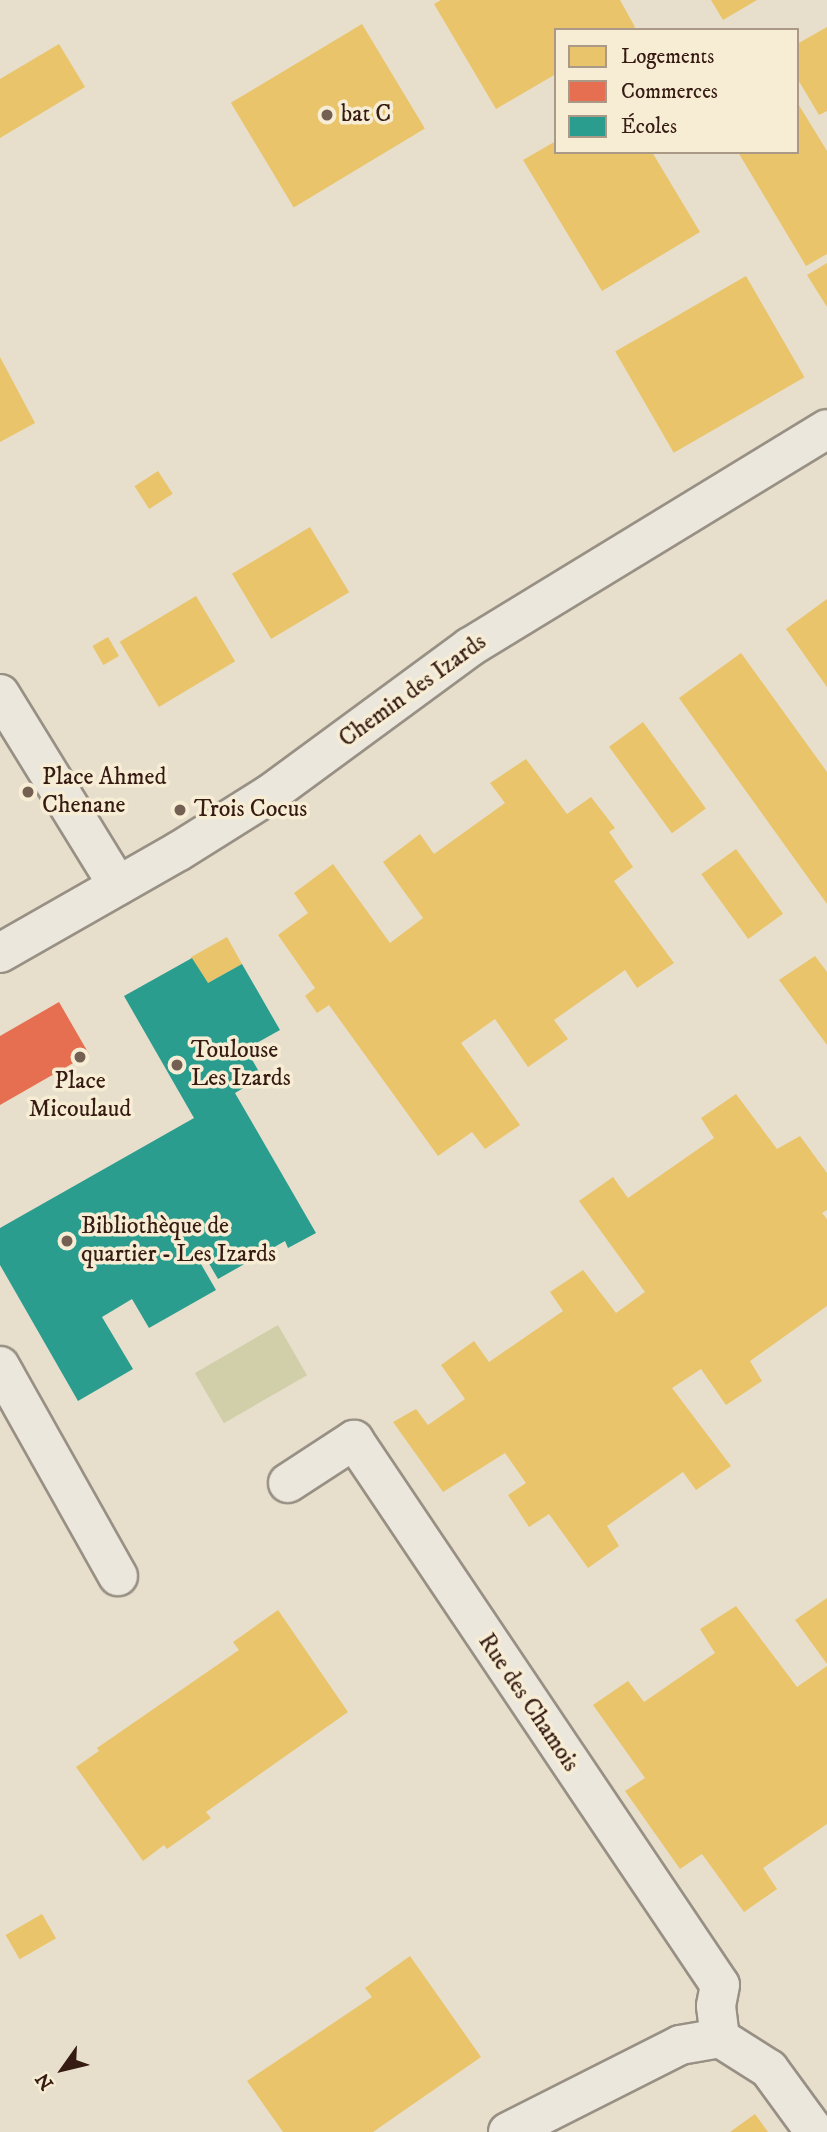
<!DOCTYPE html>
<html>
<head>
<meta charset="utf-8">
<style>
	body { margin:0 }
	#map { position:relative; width:827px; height:2132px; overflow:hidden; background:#e7dfcb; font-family:"IM FELL DW Pica",serif }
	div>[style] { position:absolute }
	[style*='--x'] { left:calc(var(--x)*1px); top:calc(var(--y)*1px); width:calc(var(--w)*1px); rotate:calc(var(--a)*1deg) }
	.green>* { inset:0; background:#d1cfaa; transform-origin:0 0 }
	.homes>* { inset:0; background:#e9c46a; transform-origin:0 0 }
	.shops>* { inset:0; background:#e76f51 }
	.schools>* { inset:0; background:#2a9d8f }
	.roads { filter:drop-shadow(2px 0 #989084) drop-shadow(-2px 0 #989084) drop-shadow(0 2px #989084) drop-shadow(0 -2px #989084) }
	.minor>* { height:38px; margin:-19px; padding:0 19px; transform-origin:19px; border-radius:19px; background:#ebe7dd }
	.dots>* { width:19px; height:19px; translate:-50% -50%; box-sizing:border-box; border:4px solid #f7edd5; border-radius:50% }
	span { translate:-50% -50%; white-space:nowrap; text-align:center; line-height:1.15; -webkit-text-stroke:7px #f7edd5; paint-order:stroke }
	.poi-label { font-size:24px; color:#361b12 }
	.left { translate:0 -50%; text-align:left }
	.street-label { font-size:24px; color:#361b12 }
	.legend { position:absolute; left:554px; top:28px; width:245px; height:126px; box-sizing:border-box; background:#f7edd5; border:2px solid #aa9987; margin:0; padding:9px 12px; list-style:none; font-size:21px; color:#361b12 }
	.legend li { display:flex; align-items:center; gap:14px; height:35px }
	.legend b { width:35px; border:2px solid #aa9987 }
	.north { position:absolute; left:28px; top:2034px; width:70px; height:70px; -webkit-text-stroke:5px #f7edd5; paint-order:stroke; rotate:236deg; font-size:19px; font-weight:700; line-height:28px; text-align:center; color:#361b12 }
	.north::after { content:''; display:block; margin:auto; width:24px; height:32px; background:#361b12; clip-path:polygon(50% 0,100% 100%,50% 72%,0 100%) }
</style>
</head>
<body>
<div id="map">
	<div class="green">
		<i style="left:278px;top:1325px;width:58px;height:96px;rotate:60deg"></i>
	</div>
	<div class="homes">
		<i style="clip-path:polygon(441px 0,620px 0,635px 27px,630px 30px,556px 30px,556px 74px,496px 109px,434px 4px)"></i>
		<i style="clip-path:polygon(711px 0,757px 0,723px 20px)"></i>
		<i style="left:362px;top:24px;width:122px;height:153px;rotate:59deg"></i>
		<i style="clip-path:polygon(827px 27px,827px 111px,819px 115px,797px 78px,797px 44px)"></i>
		<i style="clip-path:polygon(59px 44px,85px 87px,0 138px,0 79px)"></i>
		<i style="clip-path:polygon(797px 102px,827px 151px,827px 254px,806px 266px,738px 152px,797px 152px)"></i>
		<i style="clip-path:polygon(556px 141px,556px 152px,652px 152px,700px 232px,602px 291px,523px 160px)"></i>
		<i style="clip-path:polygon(827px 263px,827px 307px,807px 275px)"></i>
		<i style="left:746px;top:276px;width:117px;height:151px;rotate:60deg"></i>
		<i style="clip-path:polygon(0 357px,35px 423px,0 442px)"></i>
		<i style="left:158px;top:471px;width:27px;height:28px;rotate:57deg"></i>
		<i style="left:310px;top:527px;width:76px;height:91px;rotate:59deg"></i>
		<i style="left:196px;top:596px;width:76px;height:89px;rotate:59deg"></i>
		<i style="clip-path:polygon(827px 599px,827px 687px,786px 629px)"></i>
		<i style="left:108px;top:637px;width:22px;height:18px;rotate:60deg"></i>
		<i style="clip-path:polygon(741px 653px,827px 772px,827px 904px,679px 698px)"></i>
		<i style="left:643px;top:722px;width:107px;height:42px;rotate:54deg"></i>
		<i style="clip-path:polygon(526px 759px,567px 814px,591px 797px,615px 828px,609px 832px,633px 867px,614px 881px,674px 963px,637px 988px,625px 970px,554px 1020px,568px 1039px,528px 1067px,495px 1019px,461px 1043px,520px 1125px,485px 1149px,472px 1132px,438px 1156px,329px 1005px,317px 1013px,305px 996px,315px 988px,278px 935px,308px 913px,294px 893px,333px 864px,390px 943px,423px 918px,383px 862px,420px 834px,434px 854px,505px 803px,490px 783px)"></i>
		<i style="left:736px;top:849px;width:80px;height:43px;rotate:54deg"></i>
		<i style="left:227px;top:937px;width:31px;height:41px;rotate:61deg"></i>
		<i style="clip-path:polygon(815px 956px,827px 972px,827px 1045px,779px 980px)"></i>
		<i style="clip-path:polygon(736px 1094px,777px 1149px,800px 1136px,827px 1173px,827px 1210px,822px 1213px,827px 1219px,827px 1306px,750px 1361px,762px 1381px,726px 1405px,701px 1369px,672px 1388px,731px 1466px,696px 1490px,683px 1472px,607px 1526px,619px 1546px,588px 1568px,549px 1514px,529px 1527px,508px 1495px,526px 1483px,505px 1453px,443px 1492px,393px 1422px,416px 1409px,428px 1425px,465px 1399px,441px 1365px,474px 1341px,489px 1362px,563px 1311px,550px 1292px,583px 1270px,616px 1313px,645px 1292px,579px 1201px,613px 1177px,628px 1198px,714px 1138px,701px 1118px)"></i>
		<i style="clip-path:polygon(827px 1598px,827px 1664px,795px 1620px)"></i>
		<i style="clip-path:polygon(736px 1606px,797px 1687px,827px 1666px,827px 1824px,763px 1868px,777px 1889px,744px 1912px,702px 1854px,680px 1869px,625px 1791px,645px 1778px,593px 1705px,628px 1681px,644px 1702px,715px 1653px,700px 1629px)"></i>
		<i style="clip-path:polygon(278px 1610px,348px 1712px,206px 1812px,211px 1818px,167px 1849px,164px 1845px,143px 1861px,76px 1767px,99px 1751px,97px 1748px,239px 1650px,233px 1642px)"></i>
		<i style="left:42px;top:1914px;width:28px;height:42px;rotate:60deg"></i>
		<i style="clip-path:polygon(410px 1956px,481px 2057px,373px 2132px,283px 2132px,247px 2081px,372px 1997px,365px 1988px)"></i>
		<i style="clip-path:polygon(755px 2114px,768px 2132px,730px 2132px)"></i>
	</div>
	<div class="shops">
		<i style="clip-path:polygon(59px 1002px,89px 1054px,0 1105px,0 1036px)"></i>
	</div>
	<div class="schools">
		<i style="clip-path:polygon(192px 958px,208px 983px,242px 964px,280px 1030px,246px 1049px,262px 1077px,235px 1093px,316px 1233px,288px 1248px,285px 1241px,218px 1279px,200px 1248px,194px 1252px,216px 1290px,149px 1328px,132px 1299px,102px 1317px,133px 1369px,78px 1401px,0 1265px,0 1228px,194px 1118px,124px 996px)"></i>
	</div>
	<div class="roads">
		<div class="minor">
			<i style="--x:0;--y:694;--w:225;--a:58.4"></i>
			<i style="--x:0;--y:953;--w:206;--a:-29.7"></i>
			<i style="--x:179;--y:851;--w:107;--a:-32.1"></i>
			<i style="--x:270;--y:794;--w:248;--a:-36.3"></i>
			<i style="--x:470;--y:647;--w:418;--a:-31.4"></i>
			<i style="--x:0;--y:1366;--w:241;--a:60.7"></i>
			<i style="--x:288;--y:1483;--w:79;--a:-33.1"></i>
			<i style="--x:354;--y:1440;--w:656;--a:56.12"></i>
			<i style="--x:720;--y:1985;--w:21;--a:101"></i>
			<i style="--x:716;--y:2006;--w:32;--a:83"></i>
			<i style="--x:720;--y:2038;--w:58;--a:32.3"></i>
			<i style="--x:769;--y:2069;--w:78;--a:53.9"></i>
			<i style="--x:508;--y:2132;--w:193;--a:-26.8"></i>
			<i style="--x:680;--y:2045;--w:41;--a:-9.9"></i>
		</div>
	</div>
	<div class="dots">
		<i style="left:327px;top:115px;background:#746053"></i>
		<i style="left:28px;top:792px;background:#746053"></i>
		<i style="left:180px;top:810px;background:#746053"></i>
		<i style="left:80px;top:1057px;background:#746053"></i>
		<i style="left:177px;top:1065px;background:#746053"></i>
		<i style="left:67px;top:1241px;background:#746053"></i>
	</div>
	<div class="poi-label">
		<span class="left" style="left:341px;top:115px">bat C</span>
		<span class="left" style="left:42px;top:792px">Place Ahmed<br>Chenane</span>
		<span class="left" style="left:194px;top:810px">Trois Cocus</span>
		<span class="left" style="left:191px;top:1065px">Toulouse<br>Les Izards</span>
		<span style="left:80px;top:1096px">Place<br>Micoulaud</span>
		<span class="left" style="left:81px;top:1241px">Bibliothèque de<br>quartier - Les Izards</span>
	</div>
	<div class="street-label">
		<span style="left:413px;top:691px;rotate:-36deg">Chemin des Izards</span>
		<span style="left:528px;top:1703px;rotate:56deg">Rue des Chamois</span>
	</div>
	<ul class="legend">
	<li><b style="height:19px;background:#e9c46a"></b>Logements</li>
	<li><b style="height:19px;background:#e76f51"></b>Commerces</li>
	<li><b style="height:19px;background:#2a9d8f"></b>Écoles</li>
	</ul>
	<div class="north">N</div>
</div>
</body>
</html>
